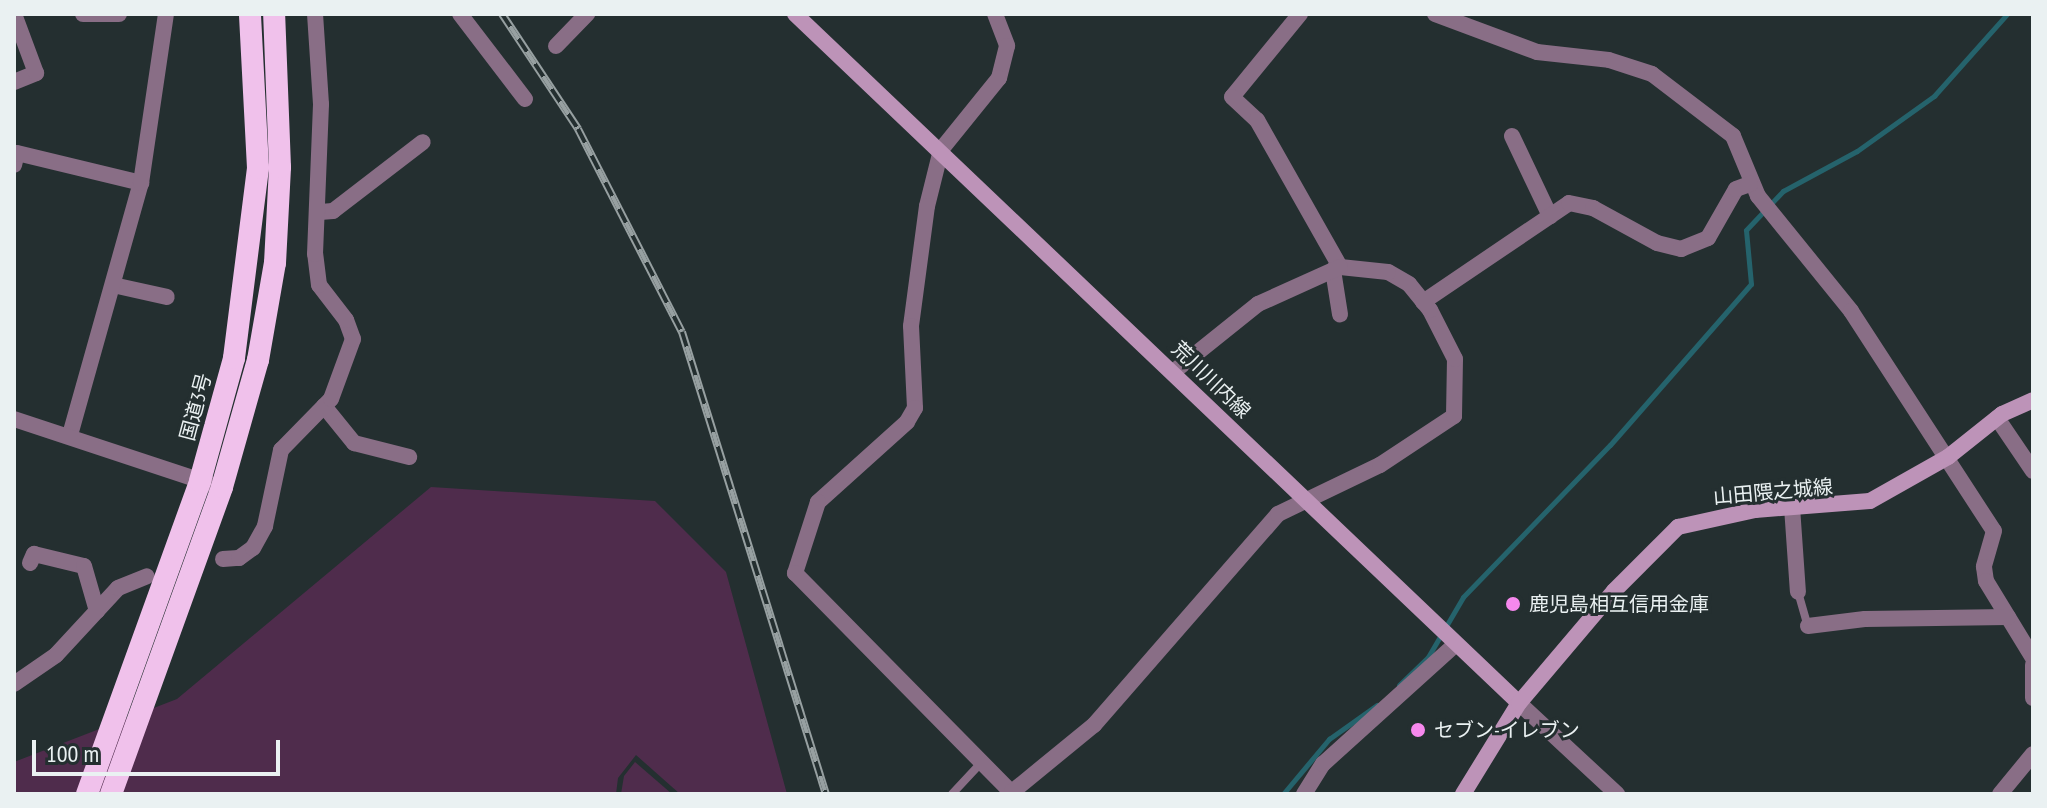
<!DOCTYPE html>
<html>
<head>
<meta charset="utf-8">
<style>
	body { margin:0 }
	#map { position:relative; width:2047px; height:808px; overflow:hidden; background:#242f30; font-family:"PT Sans Narrow","Noto Sans JP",sans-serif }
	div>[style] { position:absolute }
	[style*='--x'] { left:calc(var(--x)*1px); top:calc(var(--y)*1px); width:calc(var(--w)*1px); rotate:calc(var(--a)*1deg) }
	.green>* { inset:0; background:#4f2c4c }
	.stream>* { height:5px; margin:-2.5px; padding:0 2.5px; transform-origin:2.5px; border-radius:2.5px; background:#25636c }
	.service>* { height:8px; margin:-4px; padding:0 4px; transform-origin:4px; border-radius:4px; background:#896e86 }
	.minor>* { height:16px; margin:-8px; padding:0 8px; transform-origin:8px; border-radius:8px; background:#896e86 }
	.tertiary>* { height:16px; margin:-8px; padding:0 8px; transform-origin:8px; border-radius:8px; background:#896e86 }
	.secondary>* { height:16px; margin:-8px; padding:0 8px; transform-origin:8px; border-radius:8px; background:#bd93b8 }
	.trunk>* { height:22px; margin:-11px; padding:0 11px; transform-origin:11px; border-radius:11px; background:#f0c1eb }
	.rail>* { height:8px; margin-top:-4px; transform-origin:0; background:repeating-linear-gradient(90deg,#242f30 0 15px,#97a0a1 0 30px); box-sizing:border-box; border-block:2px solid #97a0a1 }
	.dots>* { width:22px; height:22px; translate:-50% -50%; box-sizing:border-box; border:4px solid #242f30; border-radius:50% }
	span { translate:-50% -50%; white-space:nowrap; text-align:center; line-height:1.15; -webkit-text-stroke:6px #242f30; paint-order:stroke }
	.street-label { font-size:20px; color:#eaf1f2 }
	.poi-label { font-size:20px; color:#eaf1f2 }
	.left { translate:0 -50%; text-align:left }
	.frame { position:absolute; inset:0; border:16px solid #eaf1f2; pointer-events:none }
	.scale { position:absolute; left:32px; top:740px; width:248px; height:36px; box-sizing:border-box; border:4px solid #eaf1f2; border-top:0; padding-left:10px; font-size:24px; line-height:28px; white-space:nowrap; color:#eaf1f2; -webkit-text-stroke:6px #242f30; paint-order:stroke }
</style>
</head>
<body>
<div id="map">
	<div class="green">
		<i style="clip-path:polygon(431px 487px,655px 501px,726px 572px,787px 794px,680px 794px,636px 755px,618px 778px,616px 794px,14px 794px,14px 762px,177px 699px)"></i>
		<i style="clip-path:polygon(635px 762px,672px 794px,621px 794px,624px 776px)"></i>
	</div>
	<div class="stream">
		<i style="--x:1399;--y:685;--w:40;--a:-44"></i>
		<i style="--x:1428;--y:657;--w:69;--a:-59.7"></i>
		<i style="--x:1463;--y:597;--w:211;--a:-46"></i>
		<i style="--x:1610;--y:445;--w:214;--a:-48.8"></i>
		<i style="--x:1751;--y:284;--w:54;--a:-95.3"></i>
		<i style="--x:1746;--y:230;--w:54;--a:-46.5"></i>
		<i style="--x:1783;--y:191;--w:84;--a:-28.4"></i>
		<i style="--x:1857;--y:151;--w:95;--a:-35.5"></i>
		<i style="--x:1934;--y:96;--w:110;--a:-48.3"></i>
		<i style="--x:1283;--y:794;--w:72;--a:-50.1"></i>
		<i style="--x:1329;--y:739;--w:59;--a:-35.3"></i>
	</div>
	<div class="service">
		<i style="--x:1798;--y:592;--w:35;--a:74"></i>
		<i style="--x:952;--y:794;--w:40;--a:-47"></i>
	</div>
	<div class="minor">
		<i style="--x:83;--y:14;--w:36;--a:0"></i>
		<i style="--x:460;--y:14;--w:107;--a:52.6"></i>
		<i style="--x:995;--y:14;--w:34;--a:69"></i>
		<i style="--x:1007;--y:46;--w:33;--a:104"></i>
		<i style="--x:999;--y:78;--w:92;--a:128.9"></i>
		<i style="--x:941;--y:150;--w:58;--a:104"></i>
		<i style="--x:927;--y:206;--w:121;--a:97.6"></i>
		<i style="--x:911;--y:326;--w:82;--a:87.2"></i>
		<i style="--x:915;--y:408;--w:16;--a:120"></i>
		<i style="--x:907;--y:422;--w:120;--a:138"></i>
		<i style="--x:818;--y:502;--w:75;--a:107.9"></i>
		<i style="--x:795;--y:573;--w:310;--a:45.4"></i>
		<i style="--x:1300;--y:14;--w:107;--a:129.3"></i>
		<i style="--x:1232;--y:97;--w:34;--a:43"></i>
		<i style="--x:1257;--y:120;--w:169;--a:60.5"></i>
		<i style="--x:1435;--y:14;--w:109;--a:20.4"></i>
		<i style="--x:1537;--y:52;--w:72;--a:6.3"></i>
		<i style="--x:1609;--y:60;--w:45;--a:18"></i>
		<i style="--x:1652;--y:74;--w:102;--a:37.4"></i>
		<i style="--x:1733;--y:136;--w:65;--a:67.4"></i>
		<i style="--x:1758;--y:196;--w:148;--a:51"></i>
		<i style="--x:1851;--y:311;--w:262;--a:57"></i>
		<i style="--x:1994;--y:531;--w:37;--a:106"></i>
		<i style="--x:1984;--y:567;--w:14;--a:82"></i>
		<i style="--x:1986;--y:581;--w:90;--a:58.6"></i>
		<i style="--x:556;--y:46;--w:45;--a:-45.9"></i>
		<i style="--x:14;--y:82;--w:24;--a:-22"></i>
		<i style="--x:36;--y:73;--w:63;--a:-110.4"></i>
		<i style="--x:1512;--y:136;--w:89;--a:64.6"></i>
		<i style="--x:14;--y:165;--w:12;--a:-76"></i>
		<i style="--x:17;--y:153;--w:128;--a:13.6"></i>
		<i style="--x:320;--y:212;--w:13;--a:-4"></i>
		<i style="--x:333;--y:211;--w:113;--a:-37.5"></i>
		<i style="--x:1333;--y:270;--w:45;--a:81"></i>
		<i style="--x:113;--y:285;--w:55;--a:12.5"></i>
		<i style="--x:1423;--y:302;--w:176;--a:-34.1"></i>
		<i style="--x:1569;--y:203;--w:25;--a:12"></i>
		<i style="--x:1593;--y:208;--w:73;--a:28.7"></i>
		<i style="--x:1657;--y:243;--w:25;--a:14"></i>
		<i style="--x:1681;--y:249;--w:29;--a:-22"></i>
		<i style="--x:1708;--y:238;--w:56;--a:-60.3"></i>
		<i style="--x:1736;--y:189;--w:15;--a:-20"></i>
		<i style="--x:324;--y:406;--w:48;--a:51"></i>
		<i style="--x:354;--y:443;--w:57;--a:14.3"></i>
		<i style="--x:1997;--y:418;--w:64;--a:55.8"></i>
		<i style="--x:70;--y:435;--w:262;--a:-74.3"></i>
		<i style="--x:141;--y:183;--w:171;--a:-81.6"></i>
		<i style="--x:1792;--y:507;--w:85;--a:86"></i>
		<i style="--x:223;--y:559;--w:16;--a:-4"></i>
		<i style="--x:239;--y:558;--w:17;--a:-36"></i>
		<i style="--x:253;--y:548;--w:25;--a:-61"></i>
		<i style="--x:265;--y:526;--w:78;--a:-78.1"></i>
		<i style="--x:281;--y:450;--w:71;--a:-45.6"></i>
		<i style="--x:331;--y:399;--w:64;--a:-69.9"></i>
		<i style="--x:353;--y:339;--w:20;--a:-110"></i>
		<i style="--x:346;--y:320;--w:44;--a:-127.6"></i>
		<i style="--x:319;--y:285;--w:31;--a:-97"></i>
		<i style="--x:315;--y:254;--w:150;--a:-87.7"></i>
		<i style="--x:321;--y:104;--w:90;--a:-93.8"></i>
		<i style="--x:30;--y:563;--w:10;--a:-66"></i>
		<i style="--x:34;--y:554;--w:51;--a:13.5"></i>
		<i style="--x:84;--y:566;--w:47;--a:73.9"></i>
		<i style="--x:1808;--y:626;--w:57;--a:-7"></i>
		<i style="--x:1865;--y:619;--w:143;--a:-0.8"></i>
		<i style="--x:2033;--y:665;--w:33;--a:90"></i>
		<i style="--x:14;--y:684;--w:51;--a:-34.6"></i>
		<i style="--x:56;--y:655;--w:91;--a:-47.2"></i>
		<i style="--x:118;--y:588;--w:31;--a:-22"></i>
		<i style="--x:1012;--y:792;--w:106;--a:-39.3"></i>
		<i style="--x:1094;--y:725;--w:280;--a:-48.9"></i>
		<i style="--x:1278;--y:514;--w:113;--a:-25.7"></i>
		<i style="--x:1380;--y:465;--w:89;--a:-33.5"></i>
		<i style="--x:1454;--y:416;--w:57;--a:-89"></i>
		<i style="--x:1455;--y:359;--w:55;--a:-117"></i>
		<i style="--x:1430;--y:310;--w:33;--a:-129"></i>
		<i style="--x:1409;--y:284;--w:24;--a:-150"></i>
		<i style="--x:1388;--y:272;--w:48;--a:-174.1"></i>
		<i style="--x:1340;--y:267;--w:90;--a:155.7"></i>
		<i style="--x:1258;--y:304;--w:109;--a:141.3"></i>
		<i style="--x:1304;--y:794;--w:36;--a:-58"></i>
		<i style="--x:1323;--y:764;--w:179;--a:-42.1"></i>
		<i style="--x:2000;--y:794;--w:52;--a:-50.5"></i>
	</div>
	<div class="tertiary">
		<i style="--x:14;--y:419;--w:206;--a:18.3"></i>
		<i style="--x:1519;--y:703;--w:134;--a:42.9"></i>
	</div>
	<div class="secondary">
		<i style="--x:795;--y:14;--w:999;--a:43.58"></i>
		<i style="--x:1463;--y:794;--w:107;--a:-58.4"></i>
		<i style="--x:1519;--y:703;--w:147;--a:-49.7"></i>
		<i style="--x:1614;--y:591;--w:91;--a:-45"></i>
		<i style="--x:1678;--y:527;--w:79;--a:-12.4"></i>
		<i style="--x:1755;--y:510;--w:115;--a:-4.5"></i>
		<i style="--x:1870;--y:501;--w:90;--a:-29.4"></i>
		<i style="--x:1948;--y:457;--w:69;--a:-38.5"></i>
		<i style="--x:2002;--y:414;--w:34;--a:-24"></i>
	</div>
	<div class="trunk">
		<i style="--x:87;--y:794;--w:333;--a:-70.1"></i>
		<i style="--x:200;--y:481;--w:128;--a:-74.5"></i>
		<i style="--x:234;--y:358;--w:192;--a:-82.8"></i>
		<i style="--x:258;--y:168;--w:154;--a:-93"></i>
		<i style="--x:111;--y:794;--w:326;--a:-70.1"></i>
		<i style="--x:222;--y:487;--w:132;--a:-74.2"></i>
		<i style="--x:258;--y:360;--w:98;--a:-80.1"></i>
		<i style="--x:275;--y:263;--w:96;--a:-87"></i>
		<i style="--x:280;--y:167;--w:153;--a:-92.2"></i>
	</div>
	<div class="rail">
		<i style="--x:502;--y:14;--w:138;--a:56.5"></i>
		<i style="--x:578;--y:129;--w:228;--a:62.9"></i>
		<i style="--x:682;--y:332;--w:484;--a:72.7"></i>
	</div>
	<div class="dots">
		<i style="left:1513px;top:604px;background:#f688ed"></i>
		<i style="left:1418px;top:730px;background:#f688ed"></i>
	</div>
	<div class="street-label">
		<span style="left:1211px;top:380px;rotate:44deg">荒川川内線</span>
		<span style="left:196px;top:407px;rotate:-75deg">国道3号</span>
		<span style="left:1773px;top:492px;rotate:-5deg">山田隈之城線</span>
	</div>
	<div class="poi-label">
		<span class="left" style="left:1529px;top:604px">鹿児島相互信用金庫</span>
		<span class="left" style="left:1434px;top:730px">セブン-イレブン</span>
	</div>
	<div class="frame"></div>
	<div class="scale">100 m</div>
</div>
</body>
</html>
